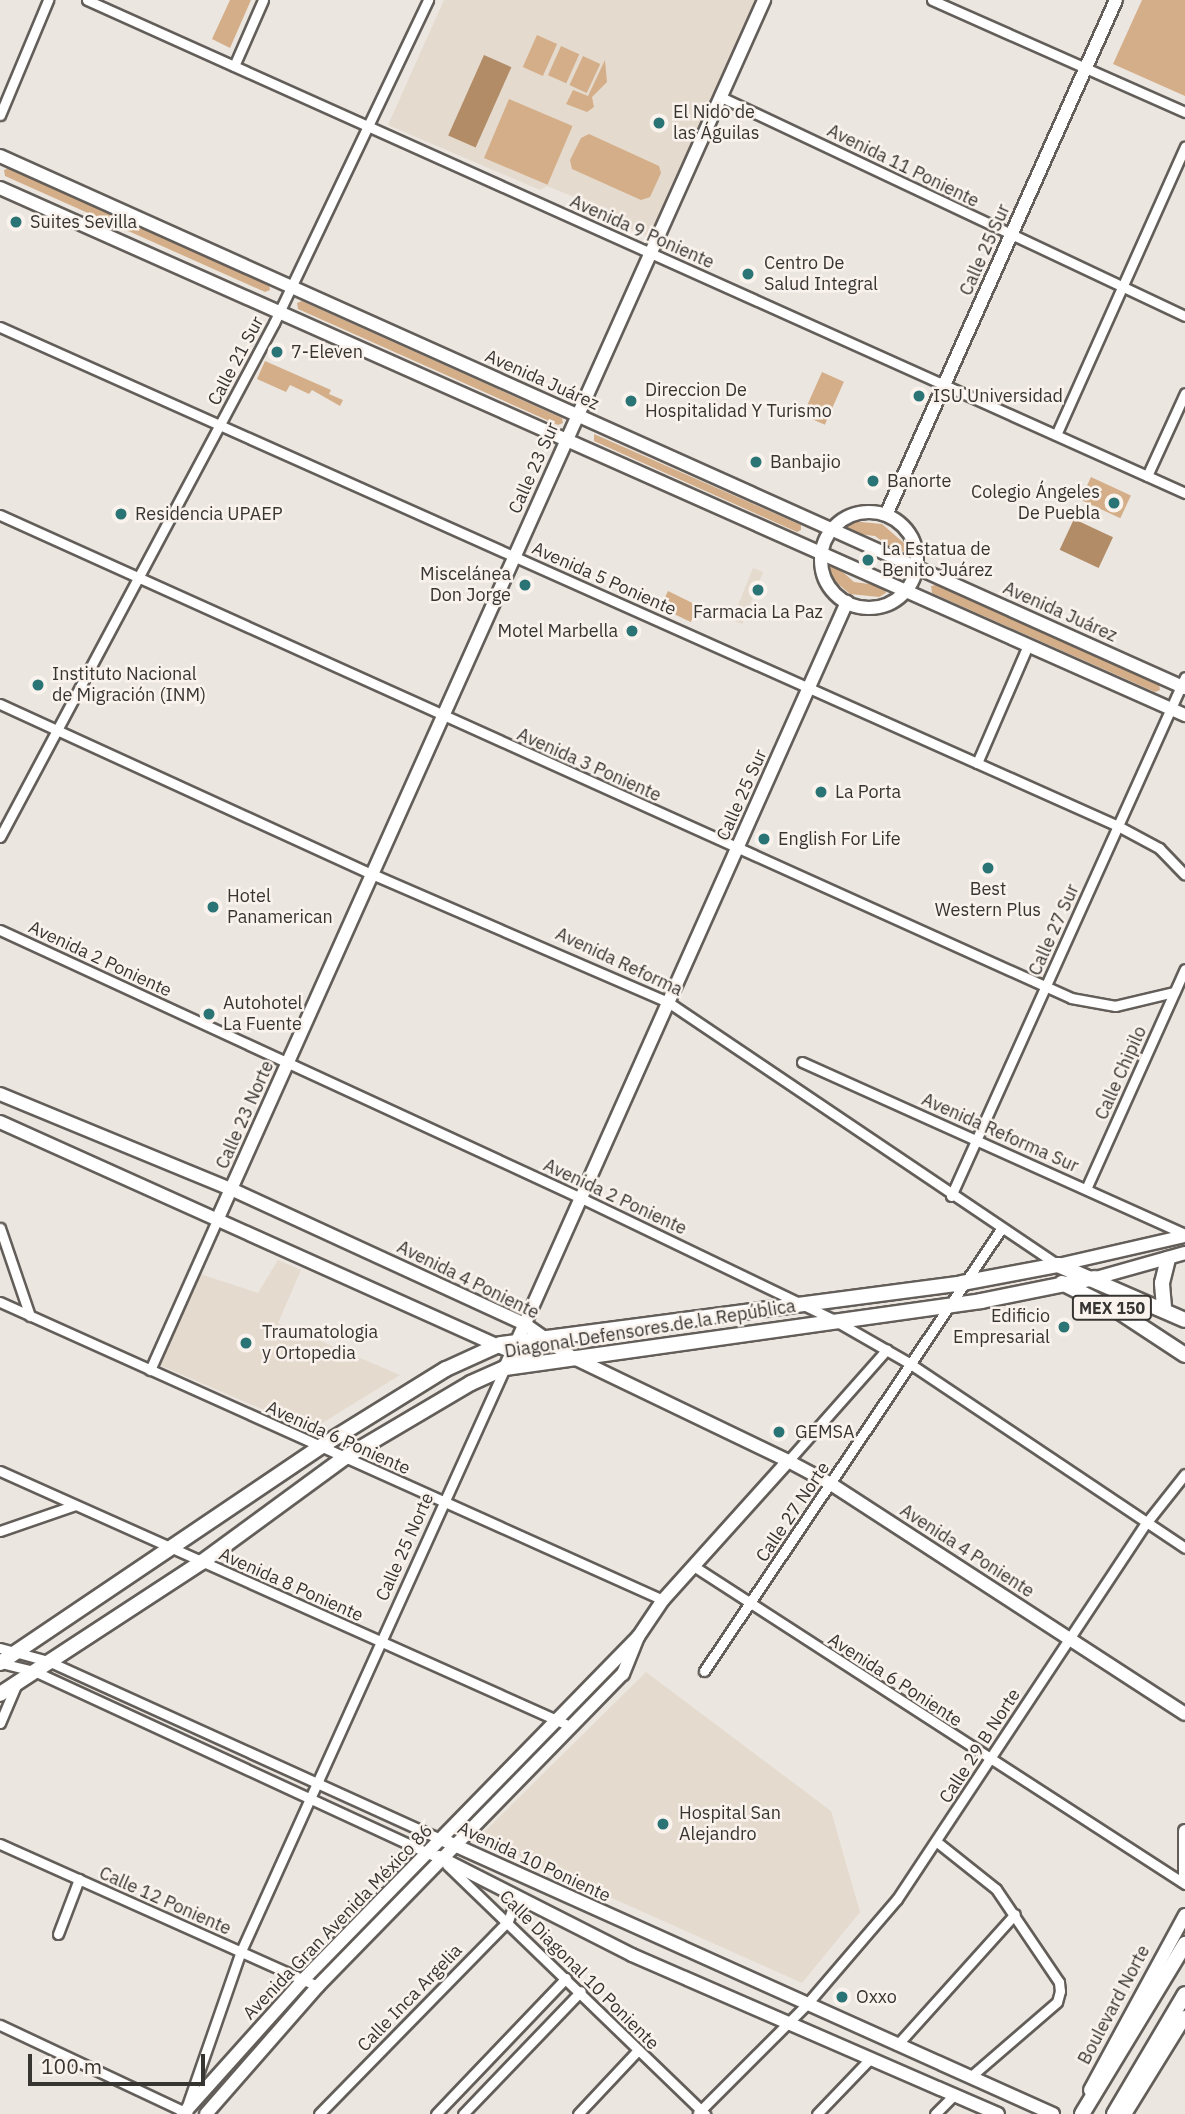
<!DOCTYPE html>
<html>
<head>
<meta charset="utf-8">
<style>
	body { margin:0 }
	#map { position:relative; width:1185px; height:2114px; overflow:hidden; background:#ece6e0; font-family:"IBM Plex Sans",sans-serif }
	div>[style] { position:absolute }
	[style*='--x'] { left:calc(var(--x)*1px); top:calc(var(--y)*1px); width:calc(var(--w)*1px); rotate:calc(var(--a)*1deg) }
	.built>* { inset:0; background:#e5dace; transform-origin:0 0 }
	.green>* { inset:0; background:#d4ae88; transform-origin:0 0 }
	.water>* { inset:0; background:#b18c66; transform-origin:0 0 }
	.roads { filter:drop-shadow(2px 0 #635e59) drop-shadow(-2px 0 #635e59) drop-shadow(0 2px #635e59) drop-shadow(0 -2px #635e59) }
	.street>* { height:9px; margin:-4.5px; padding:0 4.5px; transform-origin:4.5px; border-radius:4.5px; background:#fff }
	.secondary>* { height:12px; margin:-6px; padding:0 6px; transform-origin:6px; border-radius:6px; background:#fff }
	.secondary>.ring { margin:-6px; padding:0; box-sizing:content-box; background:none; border:12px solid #fff; border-radius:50% }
	.primary>* { height:14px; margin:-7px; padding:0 7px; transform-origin:7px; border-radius:7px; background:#fff }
	.dots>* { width:19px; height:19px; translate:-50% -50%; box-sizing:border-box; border:4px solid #faf3ed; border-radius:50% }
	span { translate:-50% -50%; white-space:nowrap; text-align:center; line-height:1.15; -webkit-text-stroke:5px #faf3ed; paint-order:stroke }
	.shield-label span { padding:2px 5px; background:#faf3ed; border:2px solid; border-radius:5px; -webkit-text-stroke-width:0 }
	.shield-label { font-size:16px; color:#373532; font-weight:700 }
	.poi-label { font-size:18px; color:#373532 }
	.left { translate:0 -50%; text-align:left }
	.right { translate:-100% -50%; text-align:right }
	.street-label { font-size:18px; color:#373532 }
	.scale { position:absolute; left:28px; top:2054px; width:177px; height:32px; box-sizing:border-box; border:4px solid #373532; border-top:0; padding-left:9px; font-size:21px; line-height:24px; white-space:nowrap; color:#373532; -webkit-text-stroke:5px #faf3ed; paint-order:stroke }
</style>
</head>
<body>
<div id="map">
	<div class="built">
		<i style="clip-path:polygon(444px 0,762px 0,651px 238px,605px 218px,601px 208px,547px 186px,540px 190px,388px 125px)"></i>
		<i style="left:753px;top:568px;width:11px;height:56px;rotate:22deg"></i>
		<i style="clip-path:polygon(278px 1260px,301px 1270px,278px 1323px,400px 1375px,311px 1430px,157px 1364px,197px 1273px,258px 1293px)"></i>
		<i style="clip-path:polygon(646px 1672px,831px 1811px,860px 1912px,802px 1983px,478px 1838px)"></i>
	</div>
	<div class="green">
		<i style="clip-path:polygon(230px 0,251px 0,230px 48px,212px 39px)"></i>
		<i style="clip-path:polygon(1142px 0,1185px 0,1185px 96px,1113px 64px)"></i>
		<i style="left:537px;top:35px;width:22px;height:35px;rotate:24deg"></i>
		<i style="left:561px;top:46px;width:20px;height:32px;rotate:24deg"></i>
		<i style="left:583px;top:56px;width:19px;height:32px;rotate:25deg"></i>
		<i style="clip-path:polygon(605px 60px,607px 82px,592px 97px,594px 107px,587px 112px,566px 104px,573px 90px,588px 96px)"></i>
		<i style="left:509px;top:99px;width:69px;height:64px;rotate:23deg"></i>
		<i style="clip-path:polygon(589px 134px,659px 166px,661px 173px,650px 197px,641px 200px,572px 169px,570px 160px,581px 138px)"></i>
		<i style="clip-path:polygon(9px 168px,269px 285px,270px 290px,265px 292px,5px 176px,4px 170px)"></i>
		<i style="clip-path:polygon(302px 301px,562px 418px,563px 423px,558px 425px,298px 309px,297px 303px)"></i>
		<i style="clip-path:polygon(265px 361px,331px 390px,329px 394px,343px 400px,340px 406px,312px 390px,309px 394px,290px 385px,286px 392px,257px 379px)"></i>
		<i style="left:822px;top:372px;width:24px;height:47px;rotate:24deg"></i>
		<i style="clip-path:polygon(594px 434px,801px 525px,801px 530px,797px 532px,594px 441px)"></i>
		<i style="left:1091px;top:477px;width:44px;height:25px;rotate:25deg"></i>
		<i style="clip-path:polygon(851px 521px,882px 524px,904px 543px,905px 551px,899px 554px,875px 536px,850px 533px,847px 528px)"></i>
		<i style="clip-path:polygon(835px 565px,854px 582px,884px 586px,886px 593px,879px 597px,850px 594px,828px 575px,827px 567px)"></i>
		<i style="clip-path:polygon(936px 585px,1159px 685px,1160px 690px,1155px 692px,932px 593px,931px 586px)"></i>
		<i style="left:668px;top:591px;width:34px;height:18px;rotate:26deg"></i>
	</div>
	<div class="water">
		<i style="left:484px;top:55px;width:30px;height:88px;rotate:24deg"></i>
		<i style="left:1074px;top:519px;width:43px;height:34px;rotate:25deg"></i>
	</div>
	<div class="roads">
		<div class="street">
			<i style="--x:87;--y:0;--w:1204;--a:24.18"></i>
			<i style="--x:932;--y:0;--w:277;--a:23.9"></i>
			<i style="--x:234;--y:66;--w:72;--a:-66.3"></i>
			<i style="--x:721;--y:97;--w:513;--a:25.27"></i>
			<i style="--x:0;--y:115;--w:125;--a:-67.3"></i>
			<i style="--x:0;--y:327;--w:1224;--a:24.05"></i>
			<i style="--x:1118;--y:826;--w:47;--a:28.2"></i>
			<i style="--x:1159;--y:848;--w:37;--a:46"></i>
			<i style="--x:1056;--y:435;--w:316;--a:-65.9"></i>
			<i style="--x:1147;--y:476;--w:91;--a:-65.4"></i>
			<i style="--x:0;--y:515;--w:1175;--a:24.27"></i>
			<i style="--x:1071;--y:998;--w:45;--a:10.3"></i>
			<i style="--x:1115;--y:1006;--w:61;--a:-13.3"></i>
			<i style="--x:0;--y:704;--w:409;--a:24.6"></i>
			<i style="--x:372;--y:874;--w:322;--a:23.4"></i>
			<i style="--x:668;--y:1002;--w:470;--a:34"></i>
			<i style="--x:977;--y:763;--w:129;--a:-66.6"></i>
			<i style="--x:0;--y:837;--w:582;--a:-61.94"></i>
			<i style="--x:274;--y:323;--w:358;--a:-64.5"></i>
			<i style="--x:0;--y:930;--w:640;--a:24.76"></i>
			<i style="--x:581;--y:1198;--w:281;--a:25.7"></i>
			<i style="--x:834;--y:1320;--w:86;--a:29.8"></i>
			<i style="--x:909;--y:1363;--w:332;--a:33.8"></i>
			<i style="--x:802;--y:1062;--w:420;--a:24.2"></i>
			<i style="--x:1086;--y:1189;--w:241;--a:-65.8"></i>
			<i style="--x:951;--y:1196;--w:569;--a:-65.73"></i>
			<i style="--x:0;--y:1228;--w:93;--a:71.2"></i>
			<i style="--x:0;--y:1302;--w:727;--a:24.2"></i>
			<i style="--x:150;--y:1370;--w:167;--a:-65.9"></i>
			<i style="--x:788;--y:1461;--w:149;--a:-48.5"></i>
			<i style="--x:0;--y:1471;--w:624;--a:24.1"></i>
			<i style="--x:0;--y:1531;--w:79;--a:-19.1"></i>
			<i style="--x:695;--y:1567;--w:584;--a:32.9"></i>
			<i style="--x:0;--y:1648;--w:50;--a:15.2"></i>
			<i style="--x:48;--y:1661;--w:431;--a:24.4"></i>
			<i style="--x:1;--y:1663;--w:34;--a:14"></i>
			<i style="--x:34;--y:1671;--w:439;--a:24.8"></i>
			<i style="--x:704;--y:1671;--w:533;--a:-56.1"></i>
			<i style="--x:0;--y:1723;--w:43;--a:-67"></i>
			<i style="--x:937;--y:1842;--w:75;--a:38.5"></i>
			<i style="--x:996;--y:1889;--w:112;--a:55.9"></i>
			<i style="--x:1059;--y:1982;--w:9;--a:84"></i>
			<i style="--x:1060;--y:1991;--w:11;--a:105"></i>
			<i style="--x:1057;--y:2002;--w:115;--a:139.2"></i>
			<i style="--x:0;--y:1844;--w:348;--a:24.1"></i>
			<i style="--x:447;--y:1865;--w:359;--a:44"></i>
			<i style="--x:58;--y:1934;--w:59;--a:-69.1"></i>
			<i style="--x:0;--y:2025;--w:207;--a:25.2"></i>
			<i style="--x:897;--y:2045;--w:176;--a:-48"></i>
			<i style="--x:187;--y:2106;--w:164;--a:-70.8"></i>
			<i style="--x:241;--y:1951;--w:640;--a:-65.64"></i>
			<i style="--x:698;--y:2113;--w:153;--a:-45"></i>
			<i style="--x:806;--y:2005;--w:140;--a:-49.4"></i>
			<i style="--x:897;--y:1899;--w:452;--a:-56.5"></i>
			<i style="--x:1147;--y:1522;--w:61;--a:-51.6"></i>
			<i style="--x:319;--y:2114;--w:270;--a:-45.6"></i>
			<i style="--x:508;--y:1921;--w:23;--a:-70"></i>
			<i style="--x:436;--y:2114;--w:188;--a:-46.3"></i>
			<i style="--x:463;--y:2114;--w:170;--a:-46.2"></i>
			<i style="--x:578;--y:2114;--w:88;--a:-46.8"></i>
			<i style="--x:817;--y:2114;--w:76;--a:-46.1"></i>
			<i style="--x:935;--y:2114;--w:27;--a:-45"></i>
		</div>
		<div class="secondary">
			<i style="--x:0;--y:156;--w:1299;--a:24.18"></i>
			<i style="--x:0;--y:188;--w:1297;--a:23.98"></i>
			<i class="ring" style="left:821px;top:512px;width:84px;height:84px"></i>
			<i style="--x:886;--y:515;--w:564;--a:-65.93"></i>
			<i style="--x:0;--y:1094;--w:250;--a:22.4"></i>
			<i style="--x:231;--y:1189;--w:321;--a:24.7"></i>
			<i style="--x:523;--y:1323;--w:57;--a:35.1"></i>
			<i style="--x:570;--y:1356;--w:242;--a:25.7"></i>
			<i style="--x:788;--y:1461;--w:49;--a:28.1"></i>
			<i style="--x:831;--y:1484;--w:422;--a:33"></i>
			<i style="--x:0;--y:1122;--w:585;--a:24.2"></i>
			<i style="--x:218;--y:1218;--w:1335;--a:-65.85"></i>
			<i style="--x:1058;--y:1265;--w:130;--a:-12.9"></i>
			<i style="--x:1096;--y:1278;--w:92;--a:-15.7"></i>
			<i style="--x:505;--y:1368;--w:839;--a:-65.94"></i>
			<i style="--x:1185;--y:1831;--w:45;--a:90"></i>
			<i style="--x:441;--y:1839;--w:671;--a:24.2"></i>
			<i style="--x:439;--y:1857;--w:216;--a:26.9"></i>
			<i style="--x:632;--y:1955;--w:399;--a:23.5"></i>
			<i style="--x:1090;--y:2090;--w:199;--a:-61.5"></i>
			<i style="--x:183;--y:2114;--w:181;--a:-48.1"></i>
			<i style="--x:304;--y:1979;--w:478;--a:-45.7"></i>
			<i style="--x:638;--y:1637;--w:45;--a:-56"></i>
			<i style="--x:663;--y:1600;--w:187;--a:-48"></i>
			<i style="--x:206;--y:2114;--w:170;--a:-48.8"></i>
			<i style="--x:318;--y:1986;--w:436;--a:-45.7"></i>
			<i style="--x:623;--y:1674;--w:40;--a:-68"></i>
			<i style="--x:1125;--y:2114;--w:114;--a:-58.3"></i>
		</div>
		<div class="primary">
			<i style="--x:1062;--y:1283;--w:63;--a:26.6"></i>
			<i style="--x:1118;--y:1311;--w:80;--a:33.3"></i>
			<i style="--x:1164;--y:1307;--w:24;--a:-95"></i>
			<i style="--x:1162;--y:1283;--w:25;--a:-76"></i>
			<i style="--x:0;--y:1663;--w:386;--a:-34"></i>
			<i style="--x:320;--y:1447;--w:148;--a:-31.8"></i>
			<i style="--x:446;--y:1369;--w:60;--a:-24.4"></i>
			<i style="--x:501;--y:1344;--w:465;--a:-7.5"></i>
			<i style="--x:962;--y:1283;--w:98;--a:-10.6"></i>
			<i style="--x:1058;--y:1265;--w:138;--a:23.4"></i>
			<i style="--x:0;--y:1694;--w:241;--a:-33.2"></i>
			<i style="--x:202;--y:1562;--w:176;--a:-36.2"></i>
			<i style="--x:344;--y:1458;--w:147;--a:-30.6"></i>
			<i style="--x:471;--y:1383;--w:37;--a:-24"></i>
			<i style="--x:505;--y:1368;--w:481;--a:-8"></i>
			<i style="--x:981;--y:1301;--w:116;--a:-11.4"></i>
			<i style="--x:1082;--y:2114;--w:199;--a:-58.8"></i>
			<i style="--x:1114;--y:2114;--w:139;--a:-59.4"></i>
		</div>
	</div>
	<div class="dots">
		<i style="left:659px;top:123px;background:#2a7476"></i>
		<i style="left:16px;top:222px;background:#2a7476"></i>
		<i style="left:748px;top:274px;background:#2a7476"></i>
		<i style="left:277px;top:352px;background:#2a7476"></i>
		<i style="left:919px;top:396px;background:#2a7476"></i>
		<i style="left:631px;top:401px;background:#2a7476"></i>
		<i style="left:756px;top:462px;background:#2a7476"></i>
		<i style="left:873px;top:481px;background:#2a7476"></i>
		<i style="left:1114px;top:503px;background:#2a7476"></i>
		<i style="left:121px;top:514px;background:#2a7476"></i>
		<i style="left:868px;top:560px;background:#2a7476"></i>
		<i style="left:525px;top:585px;background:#2a7476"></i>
		<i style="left:758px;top:590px;background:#2a7476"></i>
		<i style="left:632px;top:631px;background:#2a7476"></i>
		<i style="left:38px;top:685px;background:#2a7476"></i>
		<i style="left:821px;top:792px;background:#2a7476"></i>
		<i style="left:764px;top:839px;background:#2a7476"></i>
		<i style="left:988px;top:868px;background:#2a7476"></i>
		<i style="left:213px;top:907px;background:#2a7476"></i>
		<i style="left:209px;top:1014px;background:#2a7476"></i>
		<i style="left:1064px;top:1327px;background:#2a7476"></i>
		<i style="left:246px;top:1343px;background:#2a7476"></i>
		<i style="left:779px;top:1432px;background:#2a7476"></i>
		<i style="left:663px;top:1824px;background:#2a7476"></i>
		<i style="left:842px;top:1997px;background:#2a7476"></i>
	</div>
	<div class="shield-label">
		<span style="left:1112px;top:1308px">MEX 150</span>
	</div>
	<div class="poi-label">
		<span class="left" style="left:673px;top:123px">El Nido de<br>las Águilas</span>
		<span class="left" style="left:30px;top:222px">Suites Sevilla</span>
		<span class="left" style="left:764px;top:274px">Centro De<br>Salud Integral</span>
		<span class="left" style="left:291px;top:352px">7-Eleven</span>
		<span class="left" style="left:645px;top:401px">Direccion De<br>Hospitalidad Y Turismo</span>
		<span class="left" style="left:933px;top:396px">ISU Universidad</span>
		<span class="left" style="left:770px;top:462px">Banbajio</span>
		<span class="left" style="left:887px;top:481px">Banorte</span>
		<span class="right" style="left:1100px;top:503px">Colegio Ángeles<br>De Puebla</span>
		<span class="left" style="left:135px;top:514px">Residencia UPAEP</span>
		<span class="left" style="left:882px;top:560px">La Estatua de<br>Benito Juárez</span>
		<span class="right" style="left:511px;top:585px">Miscelánea<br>Don Jorge</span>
		<span style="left:758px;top:612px">Farmacia La Paz</span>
		<span class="right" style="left:618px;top:631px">Motel Marbella</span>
		<span class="left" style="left:52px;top:685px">Instituto Nacional<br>de Migración (INM)</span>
		<span class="left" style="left:835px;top:792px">La Porta</span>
		<span class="left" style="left:778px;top:839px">English For Life</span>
		<span style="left:988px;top:900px">Best<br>Western Plus</span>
		<span class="left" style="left:227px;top:907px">Hotel<br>Panamerican</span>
		<span class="left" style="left:223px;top:1014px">Autohotel<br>La Fuente</span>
		<span class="right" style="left:1050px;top:1327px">Edificio<br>Empresarial</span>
		<span class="left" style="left:262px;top:1343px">Traumatologia<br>y Ortopedia</span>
		<span class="left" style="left:795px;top:1432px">GEMSA</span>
		<span class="left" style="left:679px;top:1824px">Hospital San<br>Alejandro</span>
		<span class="left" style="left:856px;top:1997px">Oxxo</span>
	</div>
	<div class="street-label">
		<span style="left:903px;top:166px;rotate:26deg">Avenida 11 Poniente</span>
		<span style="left:642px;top:232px;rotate:24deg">Avenida 9 Poniente</span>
		<span style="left:985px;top:250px;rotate:-66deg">Calle 25 Sur</span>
		<span style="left:236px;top:361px;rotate:-62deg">Calle 21 Sur</span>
		<span style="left:542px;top:380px;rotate:24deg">Avenida Juárez</span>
		<span style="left:534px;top:468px;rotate:-66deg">Calle 23 Sur</span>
		<span style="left:604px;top:579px;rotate:24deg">Avenida 5 Poniente</span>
		<span style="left:1060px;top:612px;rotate:24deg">Avenida Juárez</span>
		<span style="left:589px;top:765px;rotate:24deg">Avenida 3 Poniente</span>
		<span style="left:742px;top:795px;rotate:-66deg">Calle 25 Sur</span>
		<span style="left:1054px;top:930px;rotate:-66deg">Calle 27 Sur</span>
		<span style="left:100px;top:959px;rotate:25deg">Avenida 2 Poniente</span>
		<span style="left:619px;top:962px;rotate:25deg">Avenida Reforma</span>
		<span style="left:1121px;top:1073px;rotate:-66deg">Calle Chipilo</span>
		<span style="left:245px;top:1115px;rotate:-66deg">Calle 23 Norte</span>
		<span style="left:1000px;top:1133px;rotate:24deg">Avenida Reforma Sur</span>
		<span style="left:615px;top:1197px;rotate:25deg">Avenida 2 Poniente</span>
		<span style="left:468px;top:1280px;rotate:26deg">Avenida 4 Poniente</span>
		<span style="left:650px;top:1329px;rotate:-9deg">Diagonal Defensores de la República</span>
		<span style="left:338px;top:1438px;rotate:24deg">Avenida 6 Poniente</span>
		<span style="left:793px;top:1512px;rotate:-56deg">Calle 27 Norte</span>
		<span style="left:405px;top:1547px;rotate:-66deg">Calle 25 Norte</span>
		<span style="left:967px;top:1551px;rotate:33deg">Avenida 4 Poniente</span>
		<span style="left:291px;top:1585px;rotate:24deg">Avenida 8 Poniente</span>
		<span style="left:895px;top:1680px;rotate:33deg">Avenida 6 Poniente</span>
		<span style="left:980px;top:1746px;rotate:-57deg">Calle 29 B Norte</span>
		<span style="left:534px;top:1862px;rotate:25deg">Avenida 10 Poniente</span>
		<span style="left:165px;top:1901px;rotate:24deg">Calle 12 Poniente</span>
		<span style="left:338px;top:1922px;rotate:-46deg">Avenida Gran Avenida México 86</span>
		<span style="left:579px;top:1970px;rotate:45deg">Calle Diagonal 10 Poniente</span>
		<span style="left:410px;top:1998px;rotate:-46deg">Calle Inca Argelia</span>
		<span style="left:1114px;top:2005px;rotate:-62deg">Boulevard Norte</span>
	</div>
	<div class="scale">100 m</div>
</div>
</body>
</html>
